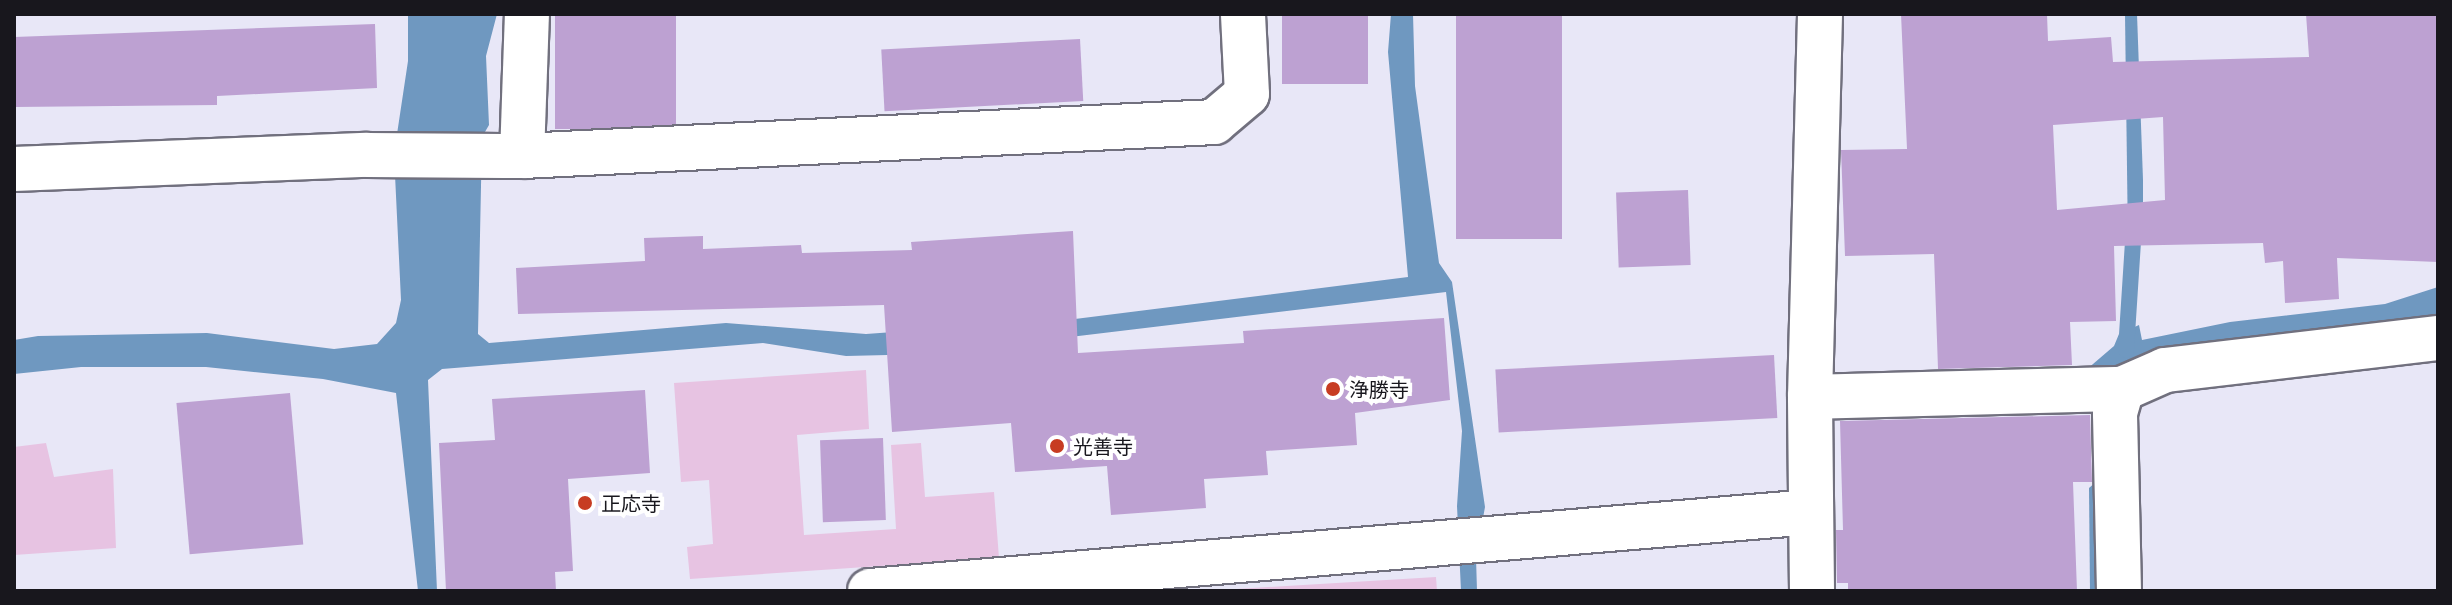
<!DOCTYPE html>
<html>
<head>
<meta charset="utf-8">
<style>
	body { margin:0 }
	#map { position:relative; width:2452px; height:605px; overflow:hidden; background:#e8e7f7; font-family:"Asap Condensed","Noto Sans JP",sans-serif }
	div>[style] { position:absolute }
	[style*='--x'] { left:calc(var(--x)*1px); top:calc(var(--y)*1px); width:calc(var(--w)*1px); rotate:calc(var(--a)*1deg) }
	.green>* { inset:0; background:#e7c3e2 }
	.water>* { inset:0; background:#6f98c0 }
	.stream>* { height:16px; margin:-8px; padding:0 8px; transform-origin:8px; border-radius:8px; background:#6f98c0 }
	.building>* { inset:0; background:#bda1d2; transform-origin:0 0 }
	.roads { filter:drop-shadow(2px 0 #71707e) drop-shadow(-2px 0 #71707e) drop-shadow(0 2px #71707e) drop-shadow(0 -2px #71707e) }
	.minor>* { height:44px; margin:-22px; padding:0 22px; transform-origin:22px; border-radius:22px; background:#fff }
	.dots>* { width:22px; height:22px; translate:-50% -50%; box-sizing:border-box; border:4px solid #fff; border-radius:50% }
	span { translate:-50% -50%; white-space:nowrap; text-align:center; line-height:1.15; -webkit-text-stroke:8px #fff; paint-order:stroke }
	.poi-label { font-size:20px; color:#18171d }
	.left { translate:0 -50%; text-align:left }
	.frame { position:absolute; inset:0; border:16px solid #18171d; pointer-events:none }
</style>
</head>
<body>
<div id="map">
	<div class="green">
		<i style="clip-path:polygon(866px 370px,869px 429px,797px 435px,804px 535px,896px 529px,891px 445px,921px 443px,925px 497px,994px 492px,999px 558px,690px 579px,687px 547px,713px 544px,709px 480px,681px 482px,674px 383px)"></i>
		<i style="clip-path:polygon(46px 443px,54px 477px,113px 469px,116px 548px,14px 555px,14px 447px)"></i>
		<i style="clip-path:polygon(1436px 577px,1437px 591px,1236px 591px,1236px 589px)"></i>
	</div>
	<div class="water">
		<i style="clip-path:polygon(408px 14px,497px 14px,486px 56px,489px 125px,482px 137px,478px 334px,489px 343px,726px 323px,866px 334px,1075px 319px,1408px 277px,1388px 52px,1391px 14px,1413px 14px,1415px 86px,1439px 263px,1452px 282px,1485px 507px,1476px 557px,1477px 591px,1461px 591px,1457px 506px,1462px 431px,1446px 292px,929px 354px,846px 356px,763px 343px,442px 369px,428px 380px,437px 591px,418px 591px,396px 393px,323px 379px,206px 367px,81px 367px,14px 374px,14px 340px,38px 336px,207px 333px,334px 349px,377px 344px,396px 323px,401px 300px,394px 154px,408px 61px)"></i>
		<i style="clip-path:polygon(2125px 14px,2137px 14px,2143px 180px,2143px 243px,2128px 245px)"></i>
		<i style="clip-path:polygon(2438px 287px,2438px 314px,2126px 362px,2103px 380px,2086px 370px,2114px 346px,2119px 334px,2139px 325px,2142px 340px,2230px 322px,2385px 304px)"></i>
		<i style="clip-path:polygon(2096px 482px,2107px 591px,2090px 591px,2089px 488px)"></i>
	</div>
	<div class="stream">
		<i style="--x:2126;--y:350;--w:125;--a:-86.3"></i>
	</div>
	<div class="building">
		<i style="left:555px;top:14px;width:121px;height:115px"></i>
		<i style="left:1282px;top:14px;width:86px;height:70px"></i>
		<i style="left:1456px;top:14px;width:106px;height:225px"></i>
		<i style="clip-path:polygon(evenodd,1901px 14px,2047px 14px,2048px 41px,2111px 37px,2113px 62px,2309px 57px,2306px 14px,2438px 14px,2438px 262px,2337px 258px,2339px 299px,2285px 303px,2283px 261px,2265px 263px,2263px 243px,2114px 246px,2116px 321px,2070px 322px,2072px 365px,1938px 369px,1934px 254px,1845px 256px,1841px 150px,1907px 149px,1901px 14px,2163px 117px,2165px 200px,2057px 210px,2053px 125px,2163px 117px)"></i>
		<i style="clip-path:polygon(375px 24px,377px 88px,217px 96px,217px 105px,14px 107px,14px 37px)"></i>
		<i style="left:1080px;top:39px;width:62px;height:199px;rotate:87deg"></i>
		<i style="left:1688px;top:190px;width:75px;height:72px;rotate:88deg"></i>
		<i style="clip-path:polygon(1073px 231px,1078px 353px,1244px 343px,1243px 331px,1444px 318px,1450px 400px,1355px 413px,1357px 445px,1266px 451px,1268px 475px,1204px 479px,1206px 508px,1111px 515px,1107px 466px,1015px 472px,1011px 423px,892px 432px,884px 305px,518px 314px,516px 268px,645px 261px,644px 238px,703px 236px,703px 249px,801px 245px,802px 253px,912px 250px,911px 242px)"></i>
		<i style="left:1774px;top:355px;width:63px;height:279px;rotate:87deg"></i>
		<i style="clip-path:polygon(645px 390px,650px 473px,568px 479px,573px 571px,555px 572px,556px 591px,446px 591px,439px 443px,495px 440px,492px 399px)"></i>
		<i style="left:290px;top:393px;width:152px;height:114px;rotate:85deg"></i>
		<i style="clip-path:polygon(2090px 415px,2092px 482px,2073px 482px,2077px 591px,1848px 591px,1848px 583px,1837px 583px,1836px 530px,1843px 530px,1840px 421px)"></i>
		<i style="left:883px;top:438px;width:82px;height:63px;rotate:88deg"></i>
	</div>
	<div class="roads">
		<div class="minor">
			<i style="--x:522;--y:156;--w:142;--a:-88"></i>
			<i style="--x:14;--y:169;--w:353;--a:-2.3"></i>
			<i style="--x:367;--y:155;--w:155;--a:0.4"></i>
			<i style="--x:522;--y:156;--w:693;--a:-2.81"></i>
			<i style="--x:1214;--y:122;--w:43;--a:-40.3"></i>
			<i style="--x:1247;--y:94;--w:80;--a:-92.9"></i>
			<i style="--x:1810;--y:397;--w:312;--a:-1.5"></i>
			<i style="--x:870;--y:591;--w:943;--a:-4.8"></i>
			<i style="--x:1812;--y:591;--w:194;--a:-90.6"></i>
			<i style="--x:1810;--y:397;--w:383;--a:-88.5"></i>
			<i style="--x:2119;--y:591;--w:178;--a:-91.3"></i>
			<i style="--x:2115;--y:413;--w:25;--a:-74"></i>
			<i style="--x:2122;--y:389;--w:47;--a:-23.8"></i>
			<i style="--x:2165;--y:370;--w:275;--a:-6.7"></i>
		</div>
	</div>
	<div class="dots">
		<i style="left:1333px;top:389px;background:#c73c22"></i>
		<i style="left:1057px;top:446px;background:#c73c22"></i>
		<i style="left:585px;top:503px;background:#c73c22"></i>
	</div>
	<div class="poi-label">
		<span class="left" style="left:1349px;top:389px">浄勝寺</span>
		<span class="left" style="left:1073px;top:446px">光善寺</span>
		<span class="left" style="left:601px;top:503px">正応寺</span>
	</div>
	<div class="frame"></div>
</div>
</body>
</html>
